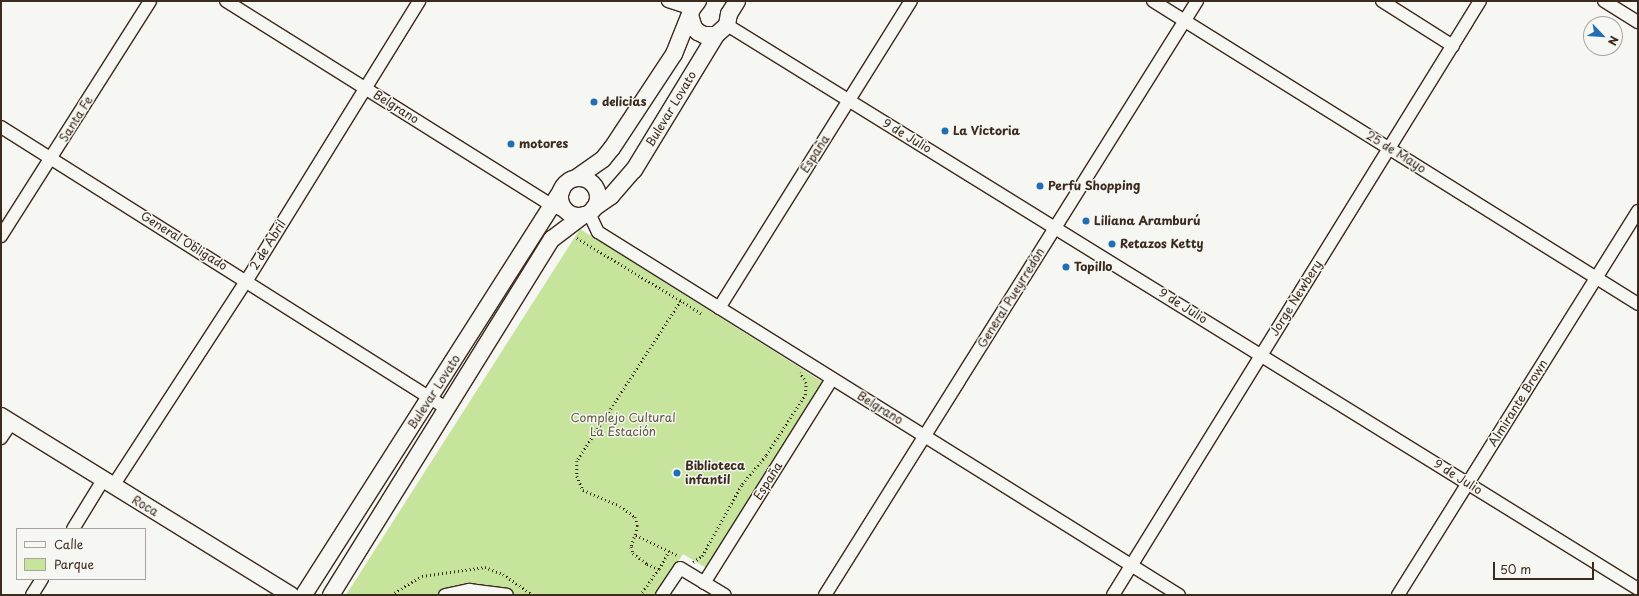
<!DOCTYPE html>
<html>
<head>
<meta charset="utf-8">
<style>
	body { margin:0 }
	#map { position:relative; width:1639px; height:596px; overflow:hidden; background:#f6f6f2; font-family:"Playpen Sans",sans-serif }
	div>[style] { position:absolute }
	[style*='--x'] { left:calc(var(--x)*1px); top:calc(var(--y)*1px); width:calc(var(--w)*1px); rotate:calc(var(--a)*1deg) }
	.green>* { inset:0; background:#c6e49c }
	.path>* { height:2.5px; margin-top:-1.25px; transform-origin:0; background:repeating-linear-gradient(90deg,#3b2a1e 0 1px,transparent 0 4px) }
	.roads { filter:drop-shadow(1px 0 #3b2a1e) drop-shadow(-1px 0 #3b2a1e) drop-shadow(0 1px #3b2a1e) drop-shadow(0 -1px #3b2a1e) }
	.street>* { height:12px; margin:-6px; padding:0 6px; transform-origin:6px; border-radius:6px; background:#f6f6f2 }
	.secondary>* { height:16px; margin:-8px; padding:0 8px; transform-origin:8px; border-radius:8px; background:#f6f6f2 }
	.secondary>.ring { margin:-8px; padding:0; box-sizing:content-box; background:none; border:16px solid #f6f6f2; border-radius:50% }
	.dots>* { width:11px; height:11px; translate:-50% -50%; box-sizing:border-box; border:2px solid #f6f6f2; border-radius:50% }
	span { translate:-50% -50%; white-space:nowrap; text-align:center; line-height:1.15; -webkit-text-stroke:3px #f6f6f2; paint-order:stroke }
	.poi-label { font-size:12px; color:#3b2a1e; font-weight:700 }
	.left { translate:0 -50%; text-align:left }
	.street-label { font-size:12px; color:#3b2a1e }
	.park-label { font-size:12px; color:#5e583e }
	.frame { position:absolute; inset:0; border:2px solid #3b2a1e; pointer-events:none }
	.legend { position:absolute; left:16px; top:528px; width:130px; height:52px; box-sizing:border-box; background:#f6f6f2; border:1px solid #aba49d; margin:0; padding:5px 7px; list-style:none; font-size:12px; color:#3b2a1e }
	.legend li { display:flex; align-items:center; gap:8px; height:20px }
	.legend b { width:20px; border:1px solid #aba49d }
	.north { position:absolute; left:1583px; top:16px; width:40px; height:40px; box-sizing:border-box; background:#f6f6f2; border:1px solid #aba49d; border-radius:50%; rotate:115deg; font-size:11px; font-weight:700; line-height:16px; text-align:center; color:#3b2a1e }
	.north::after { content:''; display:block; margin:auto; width:14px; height:18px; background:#1f6fb2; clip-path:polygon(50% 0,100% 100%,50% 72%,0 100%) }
	.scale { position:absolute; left:1493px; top:562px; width:101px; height:18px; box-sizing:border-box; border:2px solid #3b2a1e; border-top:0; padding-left:5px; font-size:12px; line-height:14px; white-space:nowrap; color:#3b2a1e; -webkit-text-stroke:3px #f6f6f2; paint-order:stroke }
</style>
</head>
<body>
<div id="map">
	<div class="green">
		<i style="clip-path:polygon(580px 229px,824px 383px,811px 404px,706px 568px,683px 554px,656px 595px,346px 595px)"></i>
	</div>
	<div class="path">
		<i style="--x:577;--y:238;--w:122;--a:31.2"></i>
		<i style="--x:681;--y:301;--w:191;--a:123"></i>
		<i style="--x:577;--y:461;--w:15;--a:90"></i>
		<i style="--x:577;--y:476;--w:15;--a:67"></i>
		<i style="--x:583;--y:490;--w:40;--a:23.4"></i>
		<i style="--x:620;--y:506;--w:19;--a:36"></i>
		<i style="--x:635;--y:517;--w:9;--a:72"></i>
		<i style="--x:638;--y:526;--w:22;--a:108"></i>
		<i style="--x:631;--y:547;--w:6;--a:72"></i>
		<i style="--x:633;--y:553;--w:18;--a:38"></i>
		<i style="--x:647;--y:564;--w:13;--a:23"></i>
		<i style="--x:659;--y:569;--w:32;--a:125"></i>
		<i style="--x:680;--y:300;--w:25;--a:32"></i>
		<i style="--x:636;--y:535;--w:48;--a:26"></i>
		<i style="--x:693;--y:562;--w:11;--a:-34"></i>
		<i style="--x:702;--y:556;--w:82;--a:-60.9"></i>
		<i style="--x:742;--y:484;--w:38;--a:-50"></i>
		<i style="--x:766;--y:455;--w:72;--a:-57"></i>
		<i style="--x:805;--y:395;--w:12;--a:-85"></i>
		<i style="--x:806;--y:383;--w:12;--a:-121"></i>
		<i style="--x:659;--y:569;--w:21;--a:-61"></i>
		<i style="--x:391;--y:595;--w:36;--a:-32"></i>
		<i style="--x:422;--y:576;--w:64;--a:-8.1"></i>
		<i style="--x:485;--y:567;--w:19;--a:21"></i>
		<i style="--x:503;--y:574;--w:37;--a:35"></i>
	</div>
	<div class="roads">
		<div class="street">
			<i style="--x:226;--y:1;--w:386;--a:32.1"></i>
			<i style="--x:553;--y:206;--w:15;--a:23"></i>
			<i style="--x:668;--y:1;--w:25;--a:18"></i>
			<i style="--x:1153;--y:1;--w:572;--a:31.99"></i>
			<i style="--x:1382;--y:1;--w:84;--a:32.4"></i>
			<i style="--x:1604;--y:1;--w:40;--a:32"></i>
			<i style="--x:727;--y:25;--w:1071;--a:31.76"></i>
			<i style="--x:1;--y:127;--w:526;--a:32.27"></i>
			<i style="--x:589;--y:213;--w:21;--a:65"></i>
			<i style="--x:598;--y:232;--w:685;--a:32"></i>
			<i style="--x:1;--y:236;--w:278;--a:-57.6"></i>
			<i style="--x:719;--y:308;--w:362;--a:-58"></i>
			<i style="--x:1;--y:438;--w:18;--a:-56"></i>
			<i style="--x:113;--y:486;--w:246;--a:-57"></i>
			<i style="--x:247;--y:280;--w:328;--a:-58.3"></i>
			<i style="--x:73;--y:529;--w:57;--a:-58.5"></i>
			<i style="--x:704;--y:583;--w:241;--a:-57.9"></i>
			<i style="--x:32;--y:595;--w:19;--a:-58"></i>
			<i style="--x:445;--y:595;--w:25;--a:-12"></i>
			<i style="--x:469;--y:590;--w:38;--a:7"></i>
			<i style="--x:662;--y:595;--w:32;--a:-56"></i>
			<i style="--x:680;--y:568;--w:52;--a:31"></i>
			<i style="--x:825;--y:595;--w:701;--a:-57.94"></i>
			<i style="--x:1113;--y:595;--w:698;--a:-58.29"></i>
			<i style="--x:1398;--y:595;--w:453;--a:-58"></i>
		</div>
		<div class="secondary">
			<i style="--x:690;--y:15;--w:14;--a:73"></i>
			<i style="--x:694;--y:28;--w:6;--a:45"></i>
			<i style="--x:698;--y:32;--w:7;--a:27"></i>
			<i style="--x:704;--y:35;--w:12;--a:0"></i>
			<i style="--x:576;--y:178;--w:33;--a:-35"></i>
			<i style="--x:603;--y:159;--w:14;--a:-51"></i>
			<i style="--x:612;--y:148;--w:113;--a:-56.6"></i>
			<i style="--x:674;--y:54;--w:48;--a:-68.2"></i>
			<i style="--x:692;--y:9;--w:10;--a:-53"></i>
			<i class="ring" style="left:560px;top:178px;width:22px;height:22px"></i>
			<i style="--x:594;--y:208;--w:21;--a:-35"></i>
			<i style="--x:611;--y:196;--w:35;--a:-49"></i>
			<i style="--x:634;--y:170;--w:158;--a:-58.7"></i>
			<i style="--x:716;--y:35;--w:15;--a:-42"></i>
			<i style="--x:727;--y:25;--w:11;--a:-80"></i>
			<i style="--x:729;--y:14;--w:15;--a:-58"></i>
			<i style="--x:1;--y:416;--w:341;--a:31.7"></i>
			<i style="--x:305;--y:593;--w:478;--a:-57.5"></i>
			<i style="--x:331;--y:595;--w:419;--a:-58.2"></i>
			<i style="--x:552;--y:239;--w:40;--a:-37"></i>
		</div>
	</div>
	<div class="dots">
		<i style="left:594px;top:102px;background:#1f6fb2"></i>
		<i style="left:945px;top:131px;background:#1f6fb2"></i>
		<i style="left:511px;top:144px;background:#1f6fb2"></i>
		<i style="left:1040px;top:186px;background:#1f6fb2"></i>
		<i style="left:1086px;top:221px;background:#1f6fb2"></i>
		<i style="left:1112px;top:244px;background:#1f6fb2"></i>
		<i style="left:1066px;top:267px;background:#1f6fb2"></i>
		<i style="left:677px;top:473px;background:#1f6fb2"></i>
	</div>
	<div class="poi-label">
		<span class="left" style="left:602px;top:102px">delicias</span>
		<span class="left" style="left:953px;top:131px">La Victoria</span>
		<span class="left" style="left:519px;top:144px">motores</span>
		<span class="left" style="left:1048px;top:186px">Perfu Shopping</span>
		<span class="left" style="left:1094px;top:221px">Liliana Aramburú</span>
		<span class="left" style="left:1120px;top:244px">Retazos Ketty</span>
		<span class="left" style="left:1074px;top:267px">Topillo</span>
		<span class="left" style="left:685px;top:473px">Biblioteca<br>infantil</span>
	</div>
	<div class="street-label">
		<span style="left:396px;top:107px;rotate:32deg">Belgrano</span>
		<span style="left:671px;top:109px;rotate:-59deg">Bulevar Lovato</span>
		<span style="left:76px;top:119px;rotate:-58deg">Santa Fe</span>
		<span style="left:907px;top:136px;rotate:31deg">9 de Julio</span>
		<span style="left:1396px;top:152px;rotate:32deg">25 de Mayo</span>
		<span style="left:815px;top:154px;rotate:-57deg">España</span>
		<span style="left:184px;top:241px;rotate:32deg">General Obligado</span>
		<span style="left:268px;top:245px;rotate:-58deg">2 de Abril</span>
		<span style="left:1011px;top:298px;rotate:-58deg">General Pueyrredón</span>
		<span style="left:1296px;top:298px;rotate:-58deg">Jorge Newbery</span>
		<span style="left:1183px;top:306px;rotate:32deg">9 de Julio</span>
		<span style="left:434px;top:392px;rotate:-57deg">Bulevar Lovato</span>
		<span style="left:1518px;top:403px;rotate:-58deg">Almirante Brown</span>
		<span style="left:880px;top:408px;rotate:32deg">Belgrano</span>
		<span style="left:1458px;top:477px;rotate:32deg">9 de Julio</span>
		<span style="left:768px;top:481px;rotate:-58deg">España</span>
		<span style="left:145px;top:506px;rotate:31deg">Roca</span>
	</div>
	<div class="park-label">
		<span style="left:623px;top:425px">Complejo Cultural<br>La Estación</span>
	</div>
	<div class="frame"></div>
	<ul class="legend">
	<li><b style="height:5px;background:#f6f6f2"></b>Calle</li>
	<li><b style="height:11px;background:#c6e49c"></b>Parque</li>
	</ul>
	<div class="north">N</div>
	<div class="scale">50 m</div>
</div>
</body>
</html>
